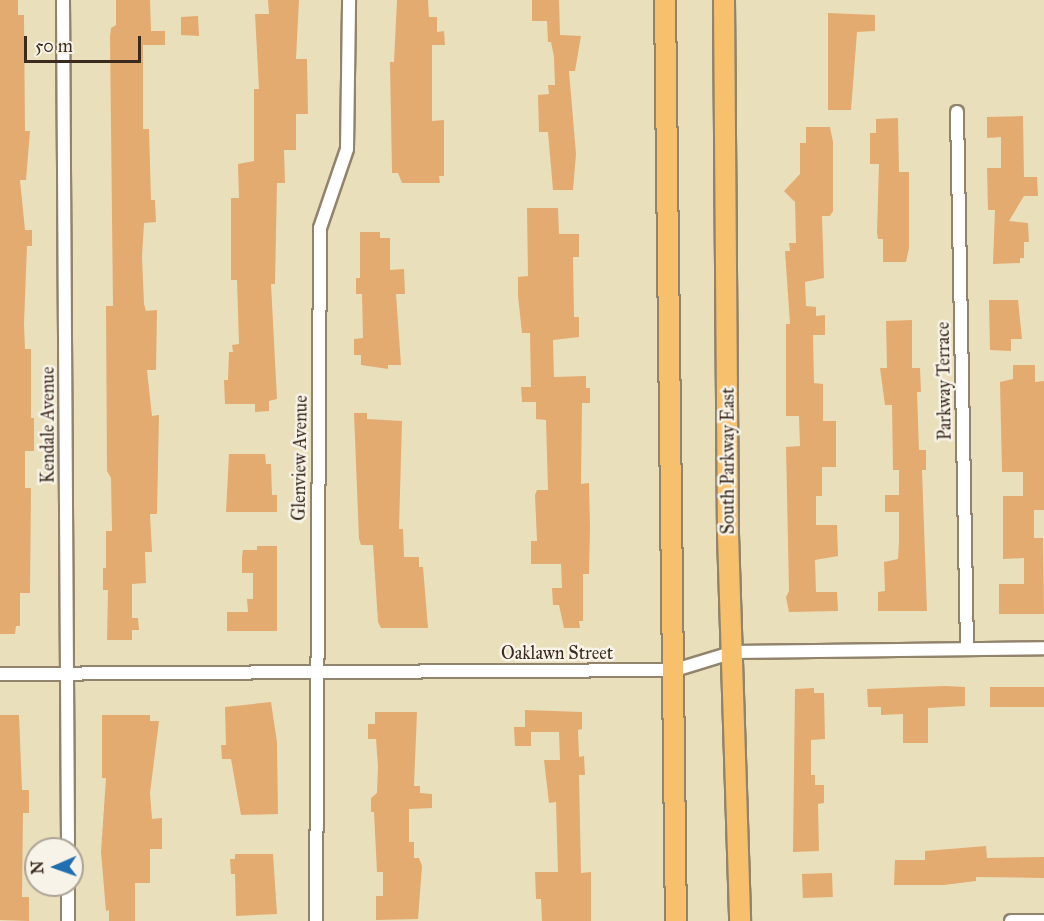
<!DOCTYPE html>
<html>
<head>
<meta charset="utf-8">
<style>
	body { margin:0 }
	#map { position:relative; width:1044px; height:921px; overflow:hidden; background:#eadfbb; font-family:"IM FELL Great Primer",serif }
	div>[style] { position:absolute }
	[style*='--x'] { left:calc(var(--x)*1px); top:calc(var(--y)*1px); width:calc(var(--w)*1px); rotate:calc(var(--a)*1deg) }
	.building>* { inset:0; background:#e3ab70; transform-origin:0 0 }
	.roads { filter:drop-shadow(2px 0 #92846c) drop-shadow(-2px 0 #92846c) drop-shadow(0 2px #92846c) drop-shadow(0 -2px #92846c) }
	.street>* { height:12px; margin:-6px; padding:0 6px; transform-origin:6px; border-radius:6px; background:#fff }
	.primary>* { height:20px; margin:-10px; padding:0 10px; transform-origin:10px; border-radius:10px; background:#f7c06c }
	span { translate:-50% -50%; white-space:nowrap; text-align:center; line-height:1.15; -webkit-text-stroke:5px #f7f3e8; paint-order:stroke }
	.street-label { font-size:18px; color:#3b2a1e }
	.north { position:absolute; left:24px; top:837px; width:60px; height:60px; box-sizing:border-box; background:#f7f3e8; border:2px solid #aca397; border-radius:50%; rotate:268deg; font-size:16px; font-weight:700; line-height:24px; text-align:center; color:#3b2a1e }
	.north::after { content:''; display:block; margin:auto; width:21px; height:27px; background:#1f6fb2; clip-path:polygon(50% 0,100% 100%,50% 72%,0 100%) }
	.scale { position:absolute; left:24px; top:36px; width:117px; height:27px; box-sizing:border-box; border:3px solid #3b2a1e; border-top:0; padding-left:8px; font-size:18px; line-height:21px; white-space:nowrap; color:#3b2a1e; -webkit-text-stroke:4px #f7f3e8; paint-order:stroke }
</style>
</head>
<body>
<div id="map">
	<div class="building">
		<i style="clip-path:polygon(0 0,18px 0,18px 15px,24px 15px,25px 131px,30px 131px,26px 180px,20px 180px,25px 230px,32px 230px,32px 246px,27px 246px,24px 324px,25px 349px,31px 349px,31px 418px,34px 418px,34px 451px,25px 451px,25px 488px,31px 488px,30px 593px,20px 593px,20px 626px,16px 626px,15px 634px,0 634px)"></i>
		<i style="clip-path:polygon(116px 0,150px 0,151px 31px,165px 31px,165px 45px,143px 45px,143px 129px,149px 129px,151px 200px,155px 200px,156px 222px,144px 223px,142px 257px,144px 304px,146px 311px,157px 310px,156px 370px,147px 370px,152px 416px,159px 415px,157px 514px,150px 514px,152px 552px,145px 552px,146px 583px,132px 584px,132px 618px,138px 618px,139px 630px,132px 630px,132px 640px,107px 640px,108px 590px,103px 590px,103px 568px,106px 568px,106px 531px,112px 531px,111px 478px,107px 471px,106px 306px,113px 306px,110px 36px,111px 28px,116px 25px)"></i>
		<i style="clip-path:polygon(268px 0,299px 0,296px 59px,307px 59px,308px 114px,296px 114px,296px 150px,284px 150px,285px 183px,277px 183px,275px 284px,271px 284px,277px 399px,269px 401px,269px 411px,255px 412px,255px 404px,225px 404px,224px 380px,228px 380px,229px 352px,233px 352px,232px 345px,239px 344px,237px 280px,231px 280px,231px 198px,239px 198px,238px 164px,254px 161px,254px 89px,259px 89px,255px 14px,269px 14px)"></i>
		<i style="clip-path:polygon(397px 0,428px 0,429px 17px,437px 17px,437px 32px,444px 31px,445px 45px,432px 45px,432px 121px,444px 120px,444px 176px,439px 176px,440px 183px,402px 183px,398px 173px,392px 173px,390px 62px,394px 62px)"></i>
		<i style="clip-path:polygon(532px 0,559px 0,560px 35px,581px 36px,575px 71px,569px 71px,576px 154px,573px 190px,553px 190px,548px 132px,539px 132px,538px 95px,549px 94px,548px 85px,555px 85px,554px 57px,551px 42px,548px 42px,547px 21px,532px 21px)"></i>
		<i style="clip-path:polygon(828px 13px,875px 15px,875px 31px,857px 32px,851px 110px,828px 110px)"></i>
		<i style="clip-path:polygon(198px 16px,199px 36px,181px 35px,181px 17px)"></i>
		<i style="clip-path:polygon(1023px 116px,1024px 177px,1037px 177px,1038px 196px,1024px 196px,1009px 221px,1028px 223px,1029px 242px,1024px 242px,1024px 258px,1020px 258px,1020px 263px,993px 264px,995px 210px,988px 210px,987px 168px,1001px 168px,1001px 137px,987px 138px,987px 117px)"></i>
		<i style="clip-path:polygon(898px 118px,899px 172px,909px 172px,909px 248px,906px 262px,883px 262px,883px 239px,878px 239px,877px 233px,879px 164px,870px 164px,870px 133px,876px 133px,876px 119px)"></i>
		<i style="clip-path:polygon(806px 127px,830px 127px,833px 142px,833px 211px,830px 216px,822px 216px,824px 278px,805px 282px,806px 306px,816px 307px,816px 316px,825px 315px,825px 335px,813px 335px,814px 383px,823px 384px,823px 421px,836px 421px,836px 467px,822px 467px,822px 496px,816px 496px,816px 525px,837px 525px,838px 556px,815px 560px,816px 592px,837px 592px,838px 611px,789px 612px,786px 597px,789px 591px,786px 447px,800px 446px,799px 416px,786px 416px,786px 324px,790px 324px,785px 251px,790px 251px,789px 243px,796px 243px,795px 202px,784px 191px,800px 174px,800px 143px,806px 143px)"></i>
		<i style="clip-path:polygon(527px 208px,558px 208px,559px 234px,579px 234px,579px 257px,573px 257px,574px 317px,579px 317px,579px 337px,553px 340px,554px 377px,586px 376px,586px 388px,590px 388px,590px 403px,582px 403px,581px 484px,589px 483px,590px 527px,589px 574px,583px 574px,583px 621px,579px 621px,580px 628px,564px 628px,559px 605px,553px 605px,552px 588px,562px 588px,561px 564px,531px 564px,531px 541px,537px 541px,535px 495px,537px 490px,548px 490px,546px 420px,536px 419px,536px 402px,522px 402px,521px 387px,531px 387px,530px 333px,522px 333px,518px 296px,518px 277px,528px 276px)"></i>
		<i style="clip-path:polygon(360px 232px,380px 232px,380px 238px,390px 238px,390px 270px,404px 269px,405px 294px,396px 294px,401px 365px,388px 365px,388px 369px,361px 365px,361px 355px,354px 355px,354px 339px,363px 338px,362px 294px,356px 294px,356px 278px,360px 278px)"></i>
		<i style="clip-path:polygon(989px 300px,1018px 300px,1022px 339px,1011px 339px,1011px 351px,990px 350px)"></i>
		<i style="clip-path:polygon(912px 320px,912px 368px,920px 368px,921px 392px,917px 392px,919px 450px,926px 450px,926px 470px,922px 470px,927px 611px,878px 611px,878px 592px,885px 591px,884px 562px,898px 559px,899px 542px,899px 512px,885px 512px,885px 495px,899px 495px,899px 470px,893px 470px,892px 405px,885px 405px,880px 368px,887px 368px,886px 321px)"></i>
		<i style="clip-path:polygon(1013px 365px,1035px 365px,1035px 382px,1044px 381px,1044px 510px,1034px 510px,1034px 538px,1043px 538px,1044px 614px,999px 614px,999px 584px,1024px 584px,1024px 558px,1003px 559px,1003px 496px,1023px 496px,1023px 472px,1002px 472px,1000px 382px,1013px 379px)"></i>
		<i style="clip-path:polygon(354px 413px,367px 413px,367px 419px,402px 421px,399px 529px,403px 529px,404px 557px,419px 557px,419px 567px,423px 567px,428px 628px,381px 628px,378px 622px,373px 545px,361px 545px,359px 539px)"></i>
		<i style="clip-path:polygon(229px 454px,265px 454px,266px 464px,271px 464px,272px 495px,277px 495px,277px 512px,226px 512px)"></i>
		<i style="clip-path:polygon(257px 546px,277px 546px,277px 631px,227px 631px,227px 612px,248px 612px,247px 599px,253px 599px,253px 573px,242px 573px,242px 557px,243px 550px,257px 550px)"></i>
		<i style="clip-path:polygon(945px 686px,965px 687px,965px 706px,928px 708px,928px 743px,903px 743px,903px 714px,881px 715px,881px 707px,868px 707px,867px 689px)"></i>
		<i style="left:990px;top:687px;width:54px;height:20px"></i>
		<i style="clip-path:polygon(814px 688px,814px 693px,824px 693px,825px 739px,811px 740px,811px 775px,815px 775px,815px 785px,824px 785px,824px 803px,818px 804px,819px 851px,793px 852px,795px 689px)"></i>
		<i style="clip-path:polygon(271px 702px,277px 742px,278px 814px,241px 815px,231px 759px,222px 759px,221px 745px,226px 745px,225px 707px)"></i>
		<i style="clip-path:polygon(525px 710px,582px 712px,582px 729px,578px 730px,579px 757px,584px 756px,585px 775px,579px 775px,581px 873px,591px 872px,591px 921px,542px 921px,541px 899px,536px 899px,535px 872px,558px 872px,556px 802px,549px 803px,544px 760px,560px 760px,559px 732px,531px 732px,531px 746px,515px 746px,514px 727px,525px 727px)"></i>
		<i style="clip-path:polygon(375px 712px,417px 712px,414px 786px,420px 786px,420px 793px,432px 794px,432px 808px,409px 809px,409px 842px,414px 842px,414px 858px,419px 858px,422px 866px,418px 919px,376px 920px,376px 896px,383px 896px,383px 872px,377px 872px,374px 812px,371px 812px,371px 798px,377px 793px,378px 767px,376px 739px,368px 739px,368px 724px,375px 724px)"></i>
		<i style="clip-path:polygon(0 715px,19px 715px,22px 790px,29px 790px,29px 813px,23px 813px,22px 897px,29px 897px,29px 921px,0 920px)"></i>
		<i style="clip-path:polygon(102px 715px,150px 715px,150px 721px,159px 721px,150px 793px,152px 819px,162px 818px,162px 849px,150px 849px,150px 883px,135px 883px,135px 921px,109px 921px,109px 910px,106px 911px,101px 852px,106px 778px,102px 778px)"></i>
		<i style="clip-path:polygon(986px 846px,987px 858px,1044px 857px,1044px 878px,976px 877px,976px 881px,944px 885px,894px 885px,895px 860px,925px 860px,925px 851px)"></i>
		<i style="clip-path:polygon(235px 854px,273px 854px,277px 914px,236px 916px,235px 874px,231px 874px,230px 859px,235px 859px)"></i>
		<i style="left:832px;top:873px;width:24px;height:30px;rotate:88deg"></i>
	</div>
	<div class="roads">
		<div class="street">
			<i style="--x:63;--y:0;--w:849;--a:89.66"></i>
			<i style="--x:957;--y:112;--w:537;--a:88.93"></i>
			<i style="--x:0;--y:674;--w:675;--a:-0.34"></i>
			<i style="--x:675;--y:670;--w:62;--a:-17"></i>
			<i style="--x:734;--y:652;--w:310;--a:-0.7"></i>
			<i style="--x:68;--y:885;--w:36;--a:90"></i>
			<i style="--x:316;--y:921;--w:693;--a:-89.67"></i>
			<i style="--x:320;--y:228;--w:83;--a:-71.1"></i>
			<i style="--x:347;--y:149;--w:149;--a:-89.2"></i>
			<i style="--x:1011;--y:921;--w:33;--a:0"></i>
		</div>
		<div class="primary">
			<i style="--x:665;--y:0;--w:921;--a:89.32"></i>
			<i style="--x:724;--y:0;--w:534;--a:89.57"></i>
			<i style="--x:728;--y:534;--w:387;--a:88.2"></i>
		</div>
	</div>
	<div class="street-label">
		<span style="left:944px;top:381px;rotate:-91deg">Parkway Terrace</span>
		<span style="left:48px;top:425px;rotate:-90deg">Kendale Avenue</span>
		<span style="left:300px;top:458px;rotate:-89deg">Glenview Avenue</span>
		<span style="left:728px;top:461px;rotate:-90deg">South Parkway East</span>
		<span style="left:557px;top:653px">Oaklawn Street</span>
	</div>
	<div class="north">N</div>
	<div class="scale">50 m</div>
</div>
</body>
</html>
